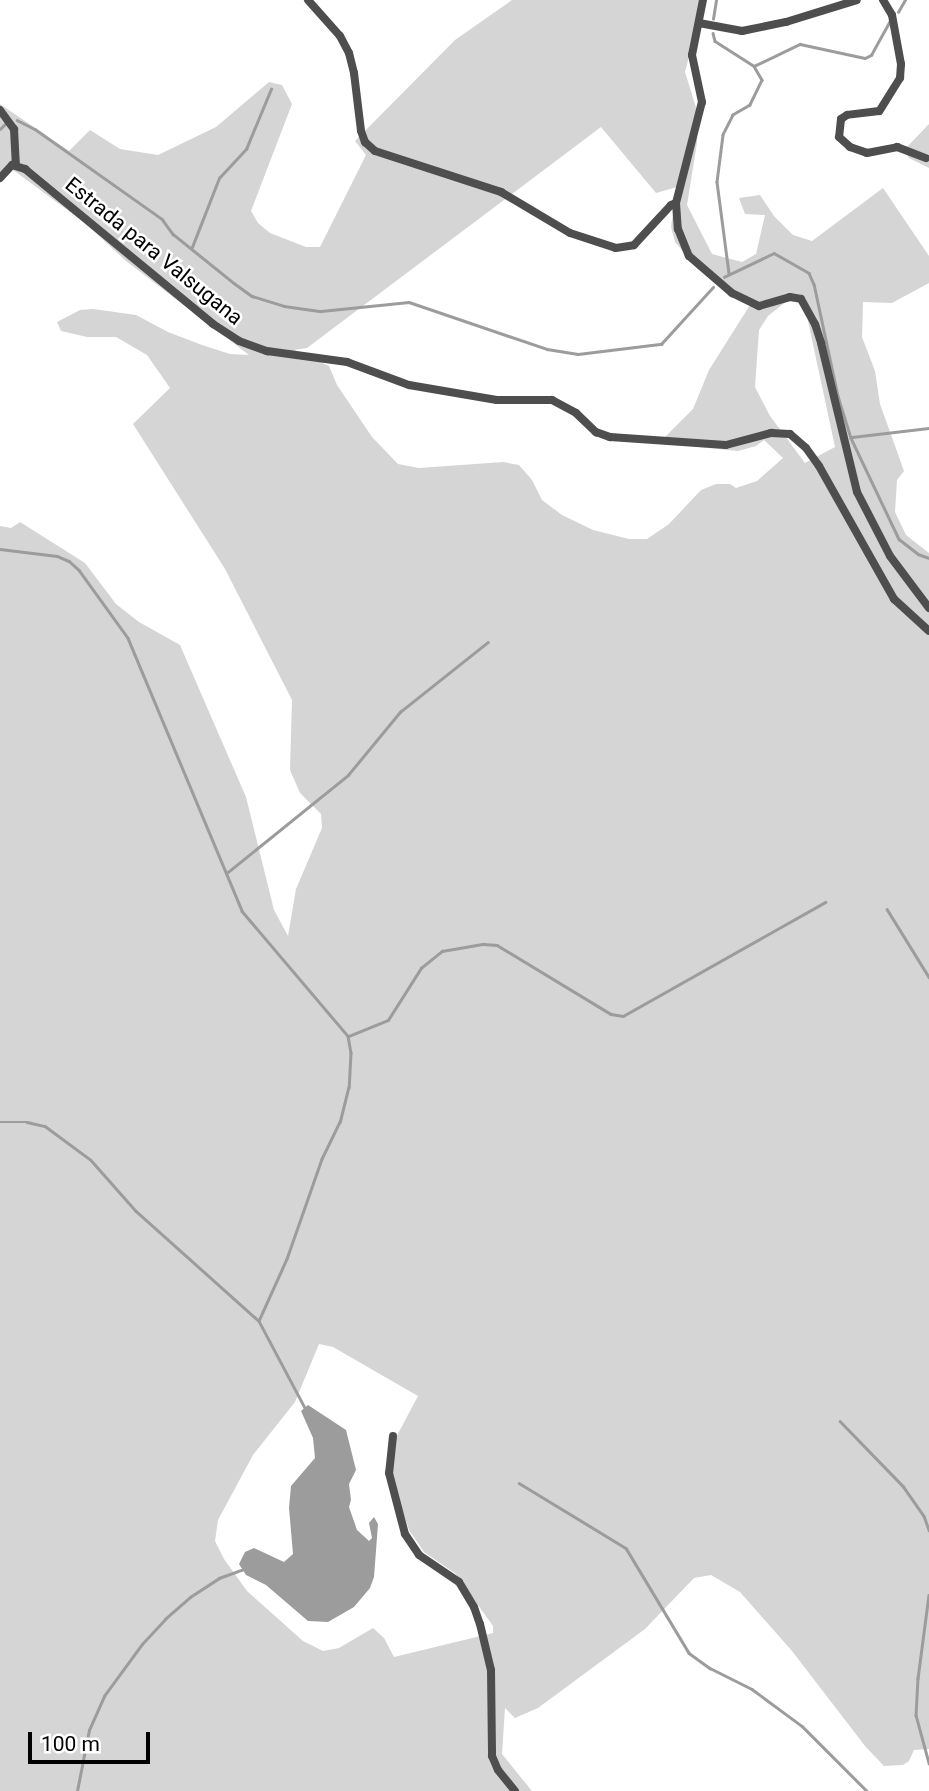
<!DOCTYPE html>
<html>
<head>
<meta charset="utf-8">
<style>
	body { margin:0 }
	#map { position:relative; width:929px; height:1791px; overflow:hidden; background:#fff; font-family:Roboto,sans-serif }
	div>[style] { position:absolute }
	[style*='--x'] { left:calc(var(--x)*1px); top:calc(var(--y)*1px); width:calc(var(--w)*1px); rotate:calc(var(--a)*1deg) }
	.green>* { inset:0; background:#d5d5d5 }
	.water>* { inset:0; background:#9c9c9c }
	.stream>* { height:2.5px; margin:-1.25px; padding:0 1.25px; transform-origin:1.25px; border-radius:1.25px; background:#9c9c9c }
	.street>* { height:8px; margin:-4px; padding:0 4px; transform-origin:4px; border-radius:4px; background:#4e4e4e }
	span { translate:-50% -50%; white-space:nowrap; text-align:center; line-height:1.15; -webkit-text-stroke:5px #fff; paint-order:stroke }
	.street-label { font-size:21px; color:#000 }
	.scale { position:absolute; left:28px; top:1732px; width:122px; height:32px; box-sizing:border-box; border:4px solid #000; border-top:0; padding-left:9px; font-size:21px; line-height:24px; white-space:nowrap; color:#000; -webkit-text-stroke:5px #fff; paint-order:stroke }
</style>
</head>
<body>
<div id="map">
	<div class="green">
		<i style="clip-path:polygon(evenodd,512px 0,704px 0,685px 72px,698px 114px,697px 143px,687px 205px,712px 254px,742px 262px,756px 254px,765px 215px,745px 214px,739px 198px,760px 195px,774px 216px,793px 235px,812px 241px,883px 188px,929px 256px,929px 283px,892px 303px,863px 302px,862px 337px,875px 371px,880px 404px,904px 471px,897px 480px,895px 512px,906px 535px,929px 553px,929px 1749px,914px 1750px,909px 1761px,903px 1765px,884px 1766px,865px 1746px,792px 1651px,740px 1592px,711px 1575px,694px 1578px,645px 1629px,538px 1708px,515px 1718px,505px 1708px,502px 1754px,532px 1791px,0 1791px,0 526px,11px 528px,20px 522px,85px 563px,116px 604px,139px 622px,180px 645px,246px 797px,274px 910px,288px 936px,296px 889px,322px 828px,321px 814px,300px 793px,290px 770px,292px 700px,225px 569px,133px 424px,170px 388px,147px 355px,116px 337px,87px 337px,61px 331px,57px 322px,80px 310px,93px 309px,136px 315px,168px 332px,202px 345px,230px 354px,249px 355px,126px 261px,85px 223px,9px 167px,0 177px,0 104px,69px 151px,90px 130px,120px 149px,158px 155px,216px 127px,269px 82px,282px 85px,292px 104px,251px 211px,258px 223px,270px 233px,306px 247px,320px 247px,366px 155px,355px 141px,455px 40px,512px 0,601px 127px,656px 193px,677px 187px,671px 227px,675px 242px,698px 269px,750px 305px,709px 370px,693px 409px,659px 443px,738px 451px,756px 446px,764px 440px,783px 458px,757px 481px,736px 488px,730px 484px,716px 484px,701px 490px,669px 524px,647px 539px,629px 539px,593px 530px,562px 515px,542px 500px,532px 480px,519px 465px,503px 462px,419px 468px,398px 464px,372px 437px,337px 385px,329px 366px,294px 350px,307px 348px,601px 127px,512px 0,792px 297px,805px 307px,835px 447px,805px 463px,770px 416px,755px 387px,759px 330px,768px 316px,792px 297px,512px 0,319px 1344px,333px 1347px,418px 1396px,392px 1445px,391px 1466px,397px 1493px,409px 1530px,424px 1552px,456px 1574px,493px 1626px,493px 1633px,394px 1657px,384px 1638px,373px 1628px,339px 1648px,323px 1651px,303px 1641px,247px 1591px,224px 1559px,215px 1541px,218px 1520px,253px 1455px,295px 1402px,319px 1344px)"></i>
		<i style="clip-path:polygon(929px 124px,929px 168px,909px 158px,906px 153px,906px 148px)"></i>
	</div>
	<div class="water">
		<i style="clip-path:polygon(308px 1405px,346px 1430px,356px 1470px,349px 1484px,351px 1500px,349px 1507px,357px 1530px,369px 1541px,372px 1538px,369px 1523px,374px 1517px,378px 1524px,374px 1577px,370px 1588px,354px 1607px,328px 1622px,308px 1621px,266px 1585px,246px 1575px,239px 1564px,245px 1552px,254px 1548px,284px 1562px,293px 1554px,289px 1508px,291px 1486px,315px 1458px,313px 1438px,301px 1411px)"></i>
	</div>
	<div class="stream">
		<i style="--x:898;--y:12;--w:14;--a:-60"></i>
		<i style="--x:713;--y:19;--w:19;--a:-81"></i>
		<i style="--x:713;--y:33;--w:8;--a:76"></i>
		<i style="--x:715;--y:41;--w:46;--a:32.7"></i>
		<i style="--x:754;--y:66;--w:16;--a:60"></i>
		<i style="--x:762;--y:80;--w:28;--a:116"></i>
		<i style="--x:750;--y:105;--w:20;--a:150"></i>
		<i style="--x:733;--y:115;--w:22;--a:117"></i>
		<i style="--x:723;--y:135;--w:47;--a:97.3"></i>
		<i style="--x:717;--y:182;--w:92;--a:82.5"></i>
		<i style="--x:754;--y:66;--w:51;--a:-25.6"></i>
		<i style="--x:800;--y:44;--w:66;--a:12.2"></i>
		<i style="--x:865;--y:58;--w:7;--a:-27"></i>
		<i style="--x:871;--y:55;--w:39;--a:-61"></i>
		<i style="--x:17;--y:120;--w:20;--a:27"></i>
		<i style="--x:35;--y:129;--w:156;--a:35.3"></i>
		<i style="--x:162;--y:219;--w:19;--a:54"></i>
		<i style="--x:173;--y:234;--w:78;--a:38.8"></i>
		<i style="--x:234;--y:283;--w:22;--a:36"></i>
		<i style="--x:252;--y:296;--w:34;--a:17"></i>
		<i style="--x:284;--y:306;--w:37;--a:8"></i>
		<i style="--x:321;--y:311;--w:88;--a:-5.8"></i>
		<i style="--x:409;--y:302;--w:146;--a:18.8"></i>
		<i style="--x:547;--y:349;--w:31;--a:9"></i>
		<i style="--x:578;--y:354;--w:84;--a:-6.9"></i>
		<i style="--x:661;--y:344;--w:77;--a:-47.6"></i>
		<i style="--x:0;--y:129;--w:6;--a:-45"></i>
		<i style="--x:192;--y:247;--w:74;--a:-68.6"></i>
		<i style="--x:219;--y:178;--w:40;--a:-47"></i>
		<i style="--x:246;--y:149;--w:65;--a:-67.4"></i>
		<i style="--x:724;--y:277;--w:55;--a:-25.6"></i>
		<i style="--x:774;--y:253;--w:40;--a:29.7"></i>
		<i style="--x:809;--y:273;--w:12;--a:66"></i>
		<i style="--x:814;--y:284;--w:115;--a:77.9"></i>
		<i style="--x:838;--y:396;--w:44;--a:72.8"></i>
		<i style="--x:851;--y:438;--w:112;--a:64.6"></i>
		<i style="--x:899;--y:539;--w:24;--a:38"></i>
		<i style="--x:918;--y:554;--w:12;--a:20"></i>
		<i style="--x:852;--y:437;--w:78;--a:-6.7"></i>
		<i style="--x:0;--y:549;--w:57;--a:7"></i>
		<i style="--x:57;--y:556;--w:13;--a:23"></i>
		<i style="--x:69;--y:561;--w:13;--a:42"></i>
		<i style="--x:79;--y:570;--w:84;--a:54.2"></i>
		<i style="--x:128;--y:638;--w:296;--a:67.3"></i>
		<i style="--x:242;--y:911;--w:164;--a:49.7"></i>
		<i style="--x:348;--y:1036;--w:17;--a:80"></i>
		<i style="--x:351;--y:1053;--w:34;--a:93"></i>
		<i style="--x:349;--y:1087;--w:36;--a:104"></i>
		<i style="--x:340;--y:1122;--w:41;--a:115.9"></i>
		<i style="--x:322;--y:1159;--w:106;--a:109.3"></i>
		<i style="--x:287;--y:1259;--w:68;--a:114.3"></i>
		<i style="--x:228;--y:872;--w:154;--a:-38.9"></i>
		<i style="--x:348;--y:775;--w:82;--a:-50.5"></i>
		<i style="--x:400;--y:712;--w:112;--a:-38.5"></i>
		<i style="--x:887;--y:909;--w:80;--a:58.3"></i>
		<i style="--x:349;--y:1036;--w:42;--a:-22.3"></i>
		<i style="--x:388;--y:1020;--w:62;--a:-57.6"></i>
		<i style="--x:421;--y:968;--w:27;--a:-39"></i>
		<i style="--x:442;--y:951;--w:42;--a:-9.7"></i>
		<i style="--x:483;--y:944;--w:14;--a:4"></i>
		<i style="--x:497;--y:945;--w:133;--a:31.2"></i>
		<i style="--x:611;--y:1014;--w:12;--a:9"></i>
		<i style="--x:623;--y:1016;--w:232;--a:-29.4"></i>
		<i style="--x:0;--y:1122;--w:27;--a:0"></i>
		<i style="--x:27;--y:1122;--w:18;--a:13"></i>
		<i style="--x:45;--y:1126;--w:57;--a:36.5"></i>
		<i style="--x:91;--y:1160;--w:68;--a:48.6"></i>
		<i style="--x:136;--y:1211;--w:165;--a:41.8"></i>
		<i style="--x:259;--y:1321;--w:98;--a:62.1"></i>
		<i style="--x:840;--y:1421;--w:91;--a:45.9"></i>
		<i style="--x:903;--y:1486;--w:37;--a:55"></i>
		<i style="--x:924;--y:1516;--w:15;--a:70"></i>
		<i style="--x:519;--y:1483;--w:125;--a:31.3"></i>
		<i style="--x:626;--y:1548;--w:122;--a:59"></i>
		<i style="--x:689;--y:1653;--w:26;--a:36"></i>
		<i style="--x:710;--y:1668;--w:47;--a:26.6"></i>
		<i style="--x:752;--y:1689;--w:62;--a:36.5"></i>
		<i style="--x:802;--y:1726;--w:92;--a:45"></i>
		<i style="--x:929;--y:1595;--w:84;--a:97.5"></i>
		<i style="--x:918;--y:1678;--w:37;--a:93"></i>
		<i style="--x:916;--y:1715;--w:50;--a:74.8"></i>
		<i style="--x:77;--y:1791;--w:62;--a:-78.9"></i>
		<i style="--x:89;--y:1730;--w:37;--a:-66"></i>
		<i style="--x:104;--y:1696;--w:64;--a:-53.8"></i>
		<i style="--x:142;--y:1644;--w:34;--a:-47"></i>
		<i style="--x:165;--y:1619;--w:33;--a:-41"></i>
		<i style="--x:190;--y:1597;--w:35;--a:-33"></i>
		<i style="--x:219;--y:1578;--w:27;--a:-20"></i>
	</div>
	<div class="street">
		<i style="--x:308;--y:0;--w:48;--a:48.4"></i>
		<i style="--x:340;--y:36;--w:19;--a:62"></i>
		<i style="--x:349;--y:53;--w:21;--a:76"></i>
		<i style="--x:354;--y:73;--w:58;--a:83.1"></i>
		<i style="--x:361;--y:131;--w:12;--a:70"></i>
		<i style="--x:365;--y:142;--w:13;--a:42"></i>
		<i style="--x:375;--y:151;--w:133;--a:18"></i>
		<i style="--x:501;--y:192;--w:80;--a:30.7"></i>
		<i style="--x:570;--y:233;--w:48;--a:18.1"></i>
		<i style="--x:616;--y:248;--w:18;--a:-9"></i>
		<i style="--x:634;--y:245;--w:54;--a:-47.2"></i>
		<i style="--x:671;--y:205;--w:5;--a:-22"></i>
		<i style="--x:676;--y:203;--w:26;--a:86"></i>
		<i style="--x:678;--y:229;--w:29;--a:68"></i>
		<i style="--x:689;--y:256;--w:57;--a:40.7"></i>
		<i style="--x:732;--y:293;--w:30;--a:26"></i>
		<i style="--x:759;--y:306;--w:32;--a:-16"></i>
		<i style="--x:790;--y:297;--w:11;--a:10"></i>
		<i style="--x:801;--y:299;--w:29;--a:61"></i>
		<i style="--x:815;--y:324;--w:20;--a:72"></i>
		<i style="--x:821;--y:343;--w:153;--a:76.4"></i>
		<i style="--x:857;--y:492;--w:72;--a:62.7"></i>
		<i style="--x:890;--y:556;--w:65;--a:53.1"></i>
		<i style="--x:883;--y:0;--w:17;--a:59"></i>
		<i style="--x:892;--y:15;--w:50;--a:79.6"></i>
		<i style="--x:901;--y:64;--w:14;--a:94"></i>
		<i style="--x:900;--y:78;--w:39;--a:122"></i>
		<i style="--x:879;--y:111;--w:32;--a:173"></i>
		<i style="--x:847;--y:115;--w:7;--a:146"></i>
		<i style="--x:841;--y:119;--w:18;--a:96"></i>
		<i style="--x:839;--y:137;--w:15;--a:42"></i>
		<i style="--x:850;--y:147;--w:18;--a:19"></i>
		<i style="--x:867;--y:153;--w:31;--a:-11"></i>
		<i style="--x:897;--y:147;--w:31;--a:21"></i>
		<i style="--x:699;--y:23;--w:44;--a:10.5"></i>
		<i style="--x:742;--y:31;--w:45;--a:-11.6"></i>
		<i style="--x:786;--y:22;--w:74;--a:-17.2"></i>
		<i style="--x:0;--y:110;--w:24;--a:54"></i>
		<i style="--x:14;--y:129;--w:35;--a:87"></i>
		<i style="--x:0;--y:178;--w:18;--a:-47"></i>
		<i style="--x:12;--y:165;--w:14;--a:17"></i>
		<i style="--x:25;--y:169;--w:244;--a:39.5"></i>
		<i style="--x:213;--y:324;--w:31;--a:33"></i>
		<i style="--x:239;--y:341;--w:30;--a:20"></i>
		<i style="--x:267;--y:351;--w:81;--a:7.8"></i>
		<i style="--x:347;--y:362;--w:66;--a:20.4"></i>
		<i style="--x:409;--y:385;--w:89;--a:9.7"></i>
		<i style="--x:497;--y:400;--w:55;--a:0"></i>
		<i style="--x:552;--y:400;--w:27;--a:28"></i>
		<i style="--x:576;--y:413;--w:28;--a:44"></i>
		<i style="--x:596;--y:432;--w:15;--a:20"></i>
		<i style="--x:610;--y:437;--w:116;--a:3.9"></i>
		<i style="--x:726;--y:445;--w:47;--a:-14.9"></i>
		<i style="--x:771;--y:433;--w:19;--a:3"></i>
		<i style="--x:790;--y:434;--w:21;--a:41"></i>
		<i style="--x:806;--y:448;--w:22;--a:54"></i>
		<i style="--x:819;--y:466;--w:153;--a:60.6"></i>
		<i style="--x:894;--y:599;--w:47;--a:42.4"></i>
		<i style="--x:676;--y:203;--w:104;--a:-75.6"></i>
		<i style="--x:702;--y:102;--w:48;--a:-102"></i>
		<i style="--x:692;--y:55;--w:56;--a:-78.7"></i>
		<i style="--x:393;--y:1436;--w:37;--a:96"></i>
		<i style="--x:389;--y:1473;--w:63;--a:75.3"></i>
		<i style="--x:405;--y:1534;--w:25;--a:56"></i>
		<i style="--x:419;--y:1555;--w:48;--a:34"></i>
		<i style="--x:459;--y:1582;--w:29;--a:59"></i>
		<i style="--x:474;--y:1607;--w:18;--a:71"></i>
		<i style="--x:480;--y:1624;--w:47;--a:76.6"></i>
		<i style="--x:491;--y:1670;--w:86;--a:89.3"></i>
		<i style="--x:492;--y:1756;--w:15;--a:67"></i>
		<i style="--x:498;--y:1770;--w:27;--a:51"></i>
	</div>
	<div class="street-label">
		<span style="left:154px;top:251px;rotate:39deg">Estrada para Valsugana</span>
	</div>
	<div class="scale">100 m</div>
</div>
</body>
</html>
